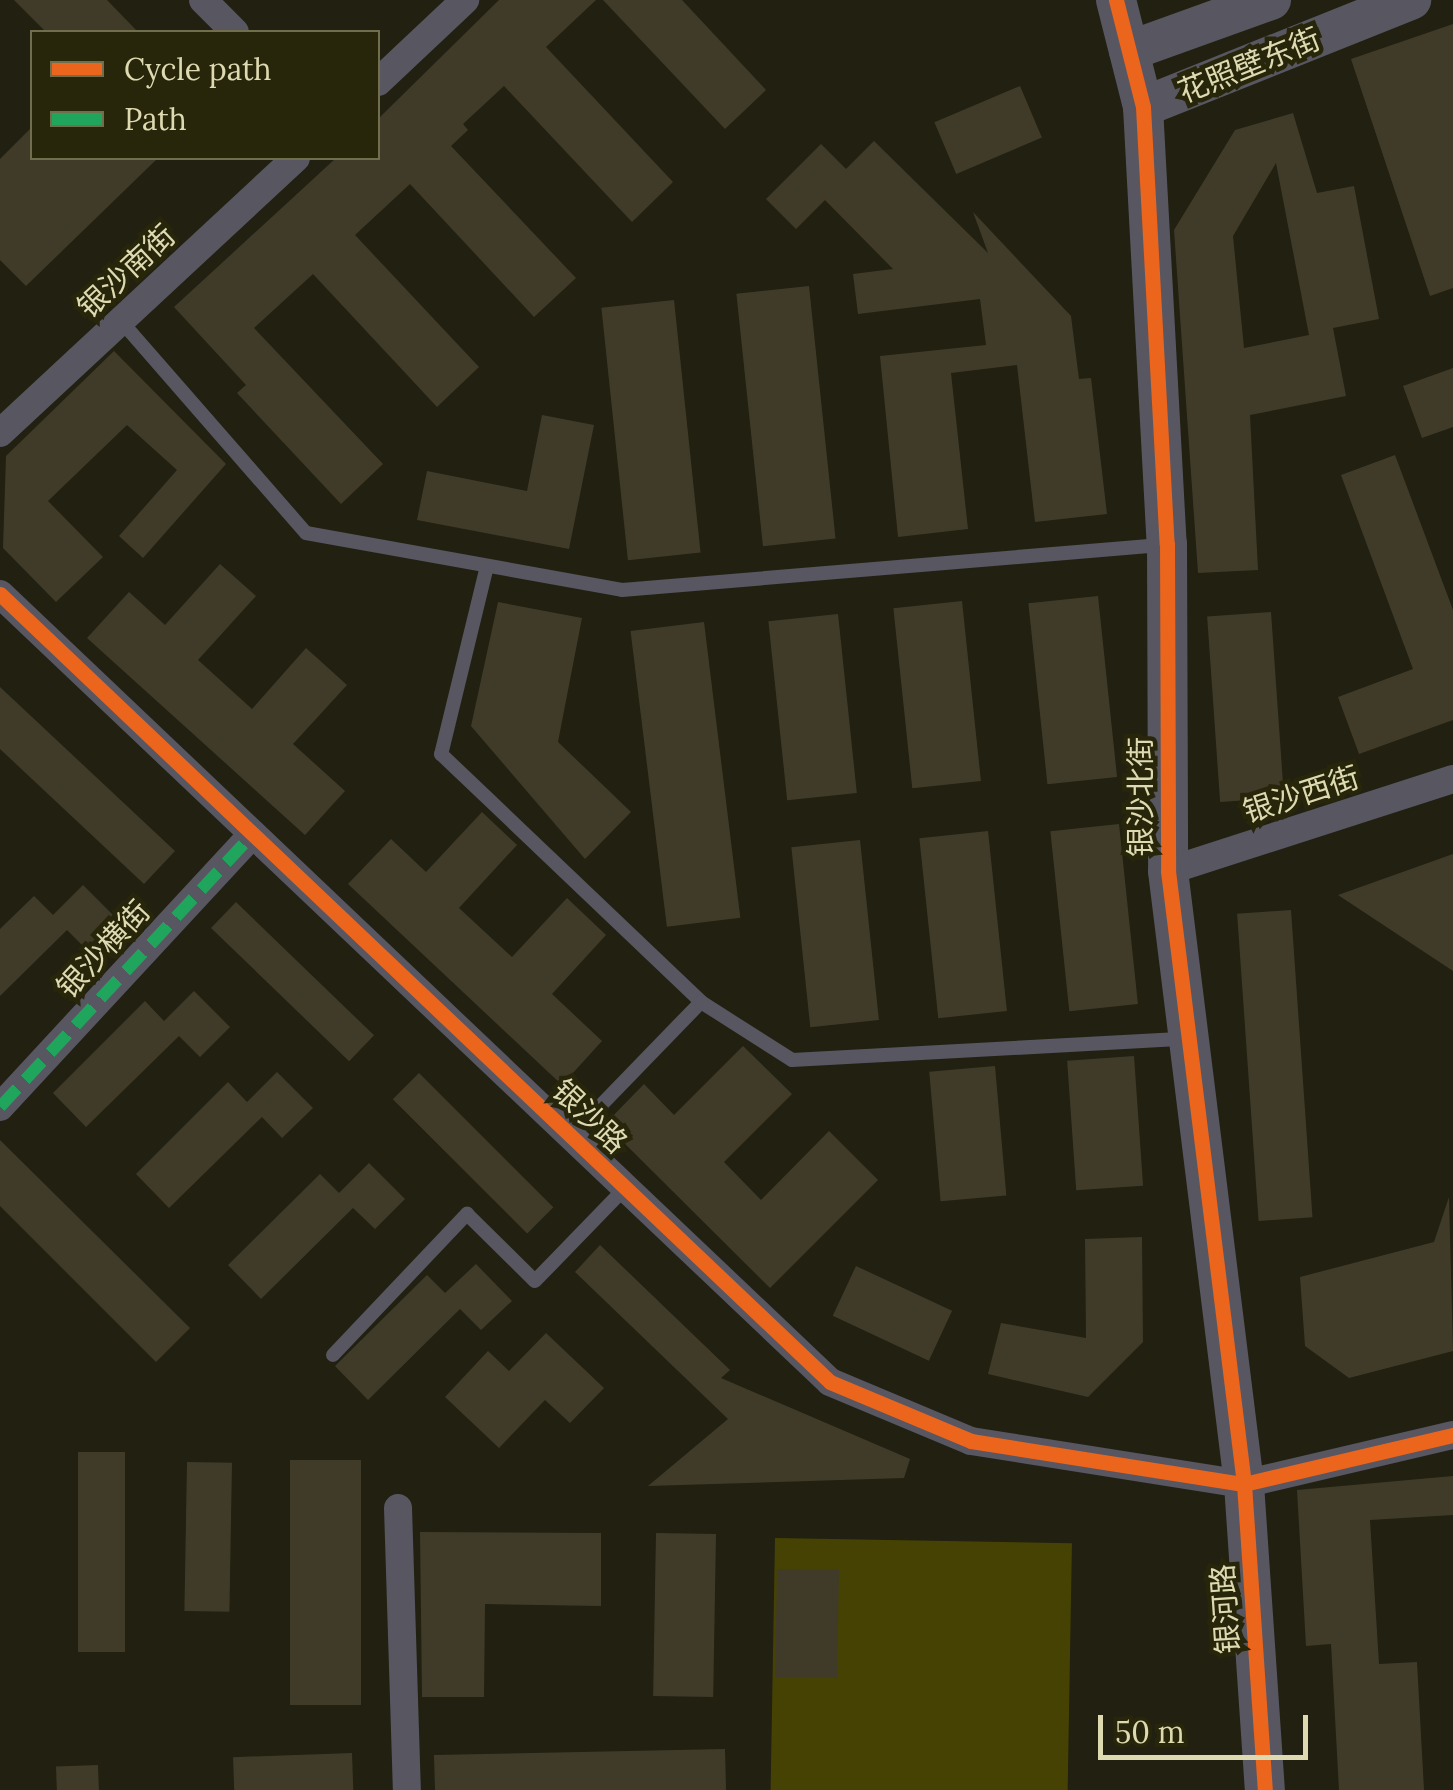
<!DOCTYPE html>
<html>
<head>
<meta charset="utf-8">
<style>
	body { margin:0 }
	#map { position:relative; width:1453px; height:1790px; overflow:hidden; background:#212011; font-family:Lora,"Noto Sans SC",serif }
	div>[style] { position:absolute }
	[style*='--x'] { left:calc(var(--x)*1px); top:calc(var(--y)*1px); width:calc(var(--w)*1px); rotate:calc(var(--a)*1deg) }
	.green>* { inset:0; background:#464203; transform-origin:0 0 }
	.building>* { inset:0; background:#403b29; transform-origin:0 0 }
	.lane>* { height:14px; margin:-7px; padding:0 7px; transform-origin:7px; border-radius:7px; background:#575661 }
	.street>* { height:28px; margin:-14px; padding:0 14px; transform-origin:14px; border-radius:14px; background:#575661 }
	.secondary>* { height:40px; margin:-20px; padding:0 20px; transform-origin:20px; border-radius:20px; background:#585761 }
	.quiet>* { height:12px; margin-top:-6px; transform-origin:0; background:repeating-linear-gradient(90deg,#20a55d 0 25px,transparent 0 37px) }
	.cycleway>* { height:15px; margin:-7.5px; padding:0 7.5px; transform-origin:7.5px; border-radius:7.5px; background:#eb651d }
	span { translate:-50% -50%; white-space:nowrap; text-align:center; line-height:1.15; -webkit-text-stroke:9px #28260a; paint-order:stroke }
	.street-label { font-size:30px; color:#dddab1 }
	.legend { position:absolute; left:30px; top:30px; width:350px; height:130px; box-sizing:border-box; background:#28260a; border:2px solid #706e4d; margin:0; padding:12px 18px; list-style:none; font-size:30px; color:#dddab1 }
	.legend li { display:flex; align-items:center; gap:20px; height:50px }
	.legend b { width:50px; border:2px solid #706e4d }
	.scale { position:absolute; left:1098px; top:1715px; width:210px; height:45px; box-sizing:border-box; border:5px solid #dddab1; border-top:0; padding-left:12px; font-size:30px; line-height:35px; white-space:nowrap; color:#dddab1; -webkit-text-stroke:8px #28260a; paint-order:stroke }
</style>
</head>
<body>
<div id="map">
	<div class="green">
		<i style="left:775px;top:1538px;width:297px;height:252px;rotate:1deg"></i>
	</div>
	<div class="building">
		<i style="clip-path:polygon(14px 0,107px 0,138px 32px,46px 32px)"></i>
		<i style="clip-path:polygon(499px 0,596px 0,546px 47px,673px 182px,632px 222px,504px 86px,463px 124px,468px 130px,451px 146px,576px 278px,534px 317px,410px 184px,355px 235px,479px 367px,437px 407px,313px 274px,254px 328px,383px 464px,341px 504px,237px 393px,246px 385px,174px 307px,336px 158px,378px 158px,378px 119px)"></i>
		<i style="clip-path:polygon(603px 0,682px 0,766px 90px,725px 129px)"></i>
		<i style="clip-path:polygon(1453px 24px,1453px 288px,1430px 296px,1351px 59px)"></i>
		<i style="left:1020px;top:86px;width:56px;height:93px;rotate:67deg"></i>
		<i style="clip-path:polygon(evenodd,1293px 113px,1317px 193px,1354px 186px,1379px 319px,1333px 328px,1346px 396px,1250px 415px,1258px 570px,1198px 573px,1174px 230px,1235px 130px,1293px 113px,1276px 163px,1309px 335px,1244px 348px,1233px 236px,1276px 163px)"></i>
		<i style="clip-path:polygon(32px 127px,32px 158px,158px 158px,26px 286px,0 260px,0 159px)"></i>
		<i style="clip-path:polygon(874px 141px,988px 253px,973px 212px,1071px 316px,1079px 379px,1091px 378px,1107px 514px,1035px 522px,1017px 365px,951px 373px,968px 529px,898px 537px,880px 356px,986px 345px,980px 299px,858px 314px,853px 274px,893px 269px,825px 200px,796px 229px,766px 199px,821px 144px,846px 169px)"></i>
		<i style="left:809px;top:286px;width:254px;height:73px;rotate:84deg"></i>
		<i style="left:674px;top:300px;width:254px;height:73px;rotate:84deg"></i>
		<i style="clip-path:polygon(114px 351px,226px 464px,143px 558px,119px 536px,177px 470px,127px 425px,48px 501px,103px 557px,56px 602px,3px 548px,6px 456px)"></i>
		<i style="clip-path:polygon(1453px 368px,1453px 427px,1422px 438px,1403px 386px)"></i>
		<i style="clip-path:polygon(542px 415px,594px 425px,569px 549px,417px 520px,427px 471px,527px 491px)"></i>
		<i style="clip-path:polygon(1395px 455px,1453px 610px,1453px 720px,1359px 754px,1338px 697px,1413px 669px,1341px 475px)"></i>
		<i style="clip-path:polygon(220px 564px,256px 596px,198px 660px,252px 709px,306px 648px,347px 685px,293px 744px,345px 791px,305px 835px,87px 638px,129px 592px,165px 625px)"></i>
		<i style="left:1098px;top:596px;width:182px;height:70px;rotate:84deg"></i>
		<i style="left:962px;top:601px;width:181px;height:69px;rotate:84deg"></i>
		<i style="clip-path:polygon(498px 602px,582px 618px,558px 742px,631px 812px,585px 859px,471px 726px)"></i>
		<i style="left:1271px;top:612px;width:186px;height:64px;rotate:86deg"></i>
		<i style="left:838px;top:614px;width:180px;height:70px;rotate:84deg"></i>
		<i style="left:704px;top:622px;width:298px;height:74px;rotate:83deg"></i>
		<i style="clip-path:polygon(0 687px,175px 851px,144px 884px,0 749px)"></i>
		<i style="clip-path:polygon(482px 812px,517px 845px,459px 908px,512px 957px,567px 898px,606px 935px,552px 994px,602px 1041px,562px 1085px,348px 884px,391px 839px,426px 872px)"></i>
		<i style="left:1119px;top:824px;width:181px;height:69px;rotate:84deg"></i>
		<i style="left:988px;top:831px;width:181px;height:69px;rotate:84deg"></i>
		<i style="left:860px;top:840px;width:181px;height:69px;rotate:84deg"></i>
		<i style="clip-path:polygon(1453px 854px,1453px 971px,1338px 895px)"></i>
		<i style="clip-path:polygon(83px 885px,119px 921px,89px 952px,67px 930px,0 996px,0 929px,34px 896px,53px 915px)"></i>
		<i style="left:236px;top:902px;width:192px;height:36px;rotate:44deg"></i>
		<i style="left:1291px;top:910px;width:308px;height:54px;rotate:86deg"></i>
		<i style="clip-path:polygon(194px 991px,230px 1027px,200px 1057px,179px 1036px,86px 1127px,53px 1093px,145px 1001px,164px 1021px)"></i>
		<i style="clip-path:polygon(743px 1046px,792px 1094px,724px 1162px,761px 1200px,829px 1131px,878px 1180px,770px 1288px,605px 1124px,644px 1084px,674px 1115px)"></i>
		<i style="left:1134px;top:1056px;width:130px;height:67px;rotate:86deg"></i>
		<i style="left:995px;top:1066px;width:130px;height:66px;rotate:85deg"></i>
		<i style="clip-path:polygon(277px 1072px,313px 1108px,282px 1138px,262px 1117px,169px 1208px,136px 1174px,228px 1082px,247px 1102px)"></i>
		<i style="left:419px;top:1073px;width:190px;height:37px;rotate:45deg"></i>
		<i style="clip-path:polygon(0 1140px,190px 1328px,156px 1362px,0 1206px)"></i>
		<i style="clip-path:polygon(369px 1163px,405px 1199px,375px 1229px,353px 1208px,261px 1299px,228px 1265px,320px 1174px,339px 1193px)"></i>
		<i style="clip-path:polygon(1449px 1197px,1453px 1351px,1349px 1378px,1305px 1346px,1300px 1277px,1434px 1242px)"></i>
		<i style="clip-path:polygon(1142px 1237px,1143px 1342px,1088px 1397px,988px 1374px,1001px 1323px,1086px 1338px,1085px 1239px)"></i>
		<i style="clip-path:polygon(600px 1245px,730px 1370px,721px 1378px,910px 1459px,904px 1478px,648px 1486px,728px 1419px,575px 1272px)"></i>
		<i style="clip-path:polygon(476px 1264px,512px 1301px,481px 1330px,460px 1309px,368px 1400px,335px 1366px,427px 1275px,445px 1293px)"></i>
		<i style="left:856px;top:1266px;width:106px;height:55px;rotate:25deg"></i>
		<i style="clip-path:polygon(546px 1333px,604px 1388px,570px 1423px,545px 1400px,499px 1448px,445px 1397px,488px 1351px,509px 1371px)"></i>
		<i style="left:78px;top:1452px;width:47px;height:200px"></i>
		<i style="left:361px;top:1460px;width:245px;height:71px;rotate:90deg"></i>
		<i style="left:187px;top:1462px;width:45px;height:149px;rotate:1deg"></i>
		<i style="clip-path:polygon(1453px 1476px,1453px 1515px,1370px 1520px,1379px 1664px,1417px 1662px,1424px 1790px,1339px 1790px,1331px 1644px,1306px 1646px,1297px 1490px)"></i>
		<i style="clip-path:polygon(420px 1532px,601px 1533px,601px 1606px,485px 1604px,484px 1697px,422px 1697px)"></i>
		<i style="left:656px;top:1533px;width:60px;height:163px;rotate:1deg"></i>
		<i style="left:777px;top:1569px;width:62px;height:108px;rotate:1deg"></i>
		<i style="clip-path:polygon(725px 1749px,726px 1790px,435px 1790px,434px 1755px)"></i>
		<i style="left:352px;top:1753px;width:37px;height:119px;rotate:88deg"></i>
		<i style="left:98px;top:1765px;width:25px;height:42px;rotate:88deg"></i>
	</div>
	<div class="lane">
		<i style="--x:121;--y:321;--w:281;--a:48.9"></i>
		<i style="--x:306;--y:533;--w:321;--a:10.2"></i>
		<i style="--x:622;--y:590;--w:541;--a:-4.77"></i>
		<i style="--x:487;--y:566;--w:194;--a:103.7"></i>
		<i style="--x:441;--y:754;--w:359;--a:43.6"></i>
		<i style="--x:701;--y:1002;--w:185;--a:134.1"></i>
		<i style="--x:701;--y:1002;--w:108;--a:32.5"></i>
		<i style="--x:792;--y:1060;--w:392;--a:-3.1"></i>
		<i style="--x:333;--y:1355;--w:195;--a:-46.5"></i>
		<i style="--x:467;--y:1214;--w:95;--a:44.6"></i>
		<i style="--x:535;--y:1281;--w:129;--a:-45.9"></i>
	</div>
	<div class="street">
		<i style="--x:203;--y:0;--w:45;--a:45"></i>
		<i style="--x:378;--y:82;--w:120;--a:-43.3"></i>
		<i style="--x:0;--y:433;--w:404;--a:-42.9"></i>
		<i style="--x:0;--y:594;--w:1144;--a:43.51"></i>
		<i style="--x:830;--y:1382;--w:153;--a:22.7"></i>
		<i style="--x:971;--y:1441;--w:276;--a:9"></i>
		<i style="--x:1244;--y:1484;--w:215;--a:-13.2"></i>
		<i style="--x:1168;--y:871;--w:299;--a:-17.9"></i>
		<i style="--x:0;--y:1107;--w:372;--a:-47.2"></i>
		<i style="--x:398;--y:1508;--w:282;--a:88.2"></i>
	</div>
	<div class="secondary">
		<i style="--x:1116;--y:0;--w:110;--a:75.8"></i>
		<i style="--x:1143;--y:107;--w:438;--a:86.9"></i>
		<i style="--x:1167;--y:544;--w:327;--a:89.8"></i>
		<i style="--x:1168;--y:871;--w:618;--a:82.93"></i>
		<i style="--x:1244;--y:1484;--w:307;--a:86.1"></i>
		<i style="--x:1129;--y:51;--w:151;--a:-19.8"></i>
		<i style="--x:1143;--y:107;--w:289;--a:-21.8"></i>
	</div>
	<div class="quiet">
		<i style="--x:0;--y:1107;--w:372;--a:-47.2"></i>
	</div>
	<div class="cycleway">
		<i style="--x:1116;--y:0;--w:110;--a:75.8"></i>
		<i style="--x:1143;--y:107;--w:438;--a:86.9"></i>
		<i style="--x:1167;--y:544;--w:327;--a:89.8"></i>
		<i style="--x:1168;--y:871;--w:618;--a:82.93"></i>
		<i style="--x:1244;--y:1484;--w:307;--a:86.1"></i>
		<i style="--x:0;--y:594;--w:1144;--a:43.51"></i>
		<i style="--x:830;--y:1382;--w:153;--a:22.7"></i>
		<i style="--x:971;--y:1441;--w:276;--a:9"></i>
		<i style="--x:1244;--y:1484;--w:215;--a:-13.2"></i>
	</div>
	<div class="street-label">
		<span style="left:1249px;top:65px;rotate:-22deg">花照壁东街</span>
		<span style="left:126px;top:271px;rotate:-43deg">银沙南街</span>
		<span style="left:1301px;top:794px;rotate:-18deg">银沙西街</span>
		<span style="left:1140px;top:797px;rotate:-90deg">银沙北街</span>
		<span style="left:103px;top:949px;rotate:-47deg">银沙横街</span>
		<span style="left:590px;top:1116px;rotate:44deg">银沙路</span>
		<span style="left:1225px;top:1609px;rotate:-94deg">银河路</span>
	</div>
	<ul class="legend">
	<li><b style="height:12px;background:#eb651d"></b>Cycle path</li>
	<li><b style="height:12px;background:#20a55d"></b>Path</li>
	</ul>
	<div class="scale">50 m</div>
</div>
</body>
</html>
